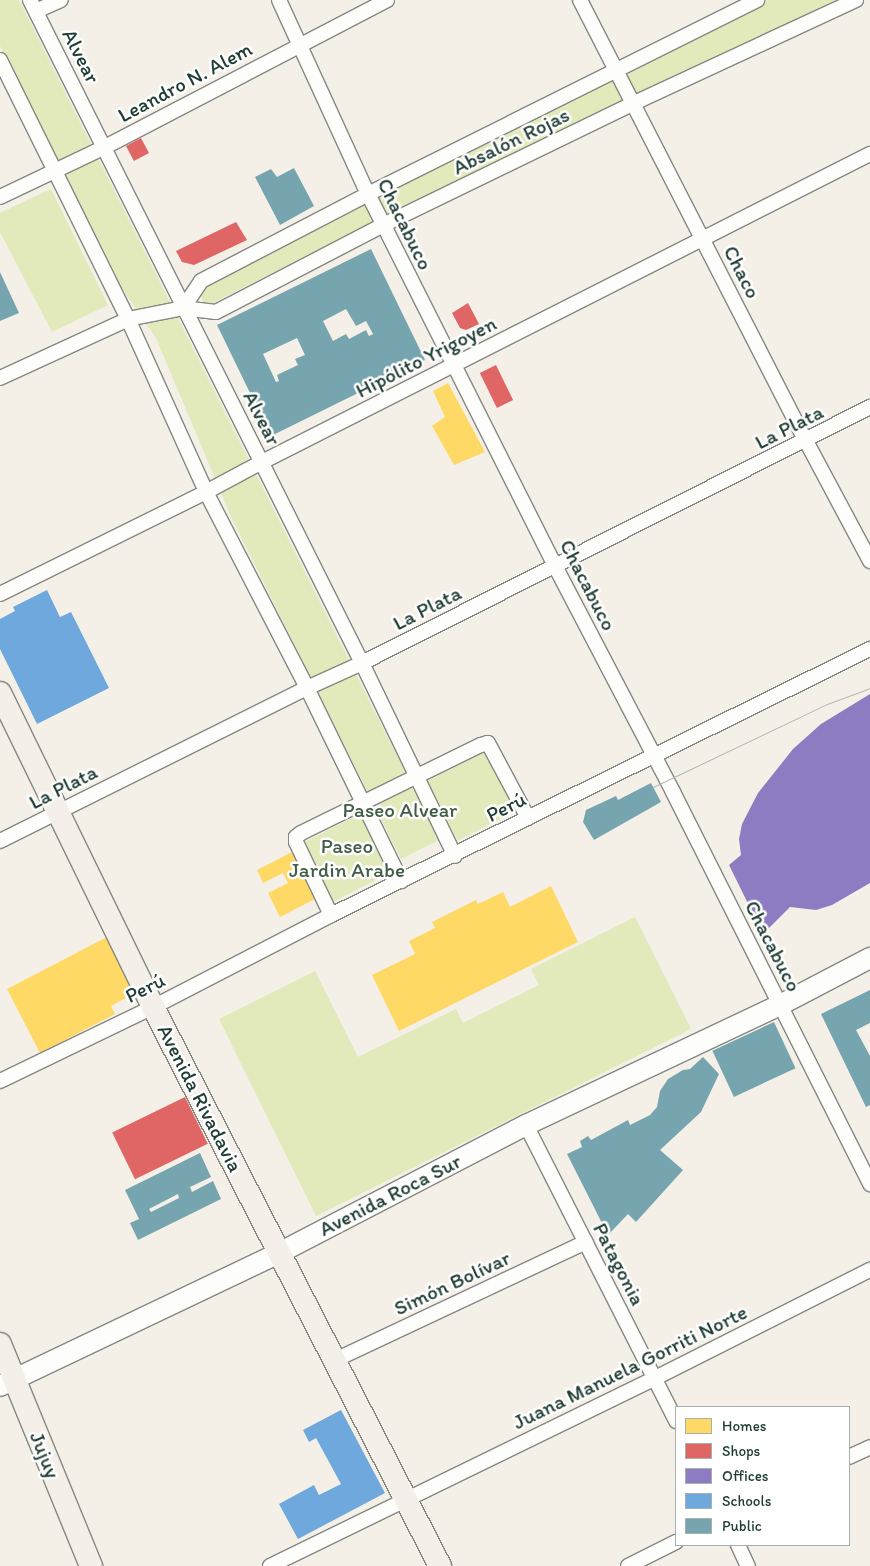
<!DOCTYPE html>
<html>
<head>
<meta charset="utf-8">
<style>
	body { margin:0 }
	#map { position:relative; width:870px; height:1566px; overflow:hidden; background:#f4f0e7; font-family:Itim,sans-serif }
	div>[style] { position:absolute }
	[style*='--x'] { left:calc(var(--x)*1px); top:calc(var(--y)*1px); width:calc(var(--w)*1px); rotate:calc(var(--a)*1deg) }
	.green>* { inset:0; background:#e2e9bb; transform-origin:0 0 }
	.homes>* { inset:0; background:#ffd966 }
	.shops>* { inset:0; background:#e06666; transform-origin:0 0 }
	.offices>* { inset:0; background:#8e7cc3 }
	.schools>* { inset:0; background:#6fa8dc }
	.public>* { inset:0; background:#76a5af; transform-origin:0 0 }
	.roads { filter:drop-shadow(1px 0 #848882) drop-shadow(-1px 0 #848882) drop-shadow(0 1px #848882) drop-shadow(0 -1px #848882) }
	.street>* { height:14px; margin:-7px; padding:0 7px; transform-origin:7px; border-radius:7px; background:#fdfdfb }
	.secondary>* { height:20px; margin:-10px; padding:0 10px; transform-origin:10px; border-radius:10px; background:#fdfdfb }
	.primary>* { height:22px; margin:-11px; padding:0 11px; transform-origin:11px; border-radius:11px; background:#f4efe8 }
	.tram>* { height:1px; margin:-0.5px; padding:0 0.5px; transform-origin:0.5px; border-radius:0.5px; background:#b4b7b5 }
	span { translate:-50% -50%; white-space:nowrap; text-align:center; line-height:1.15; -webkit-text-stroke:5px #fff; paint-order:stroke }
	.street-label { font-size:21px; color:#1f3d34 }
	.park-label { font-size:21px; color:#435e48 }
	.legend { position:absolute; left:675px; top:1406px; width:175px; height:140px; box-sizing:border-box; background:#fff; border:1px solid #a5b1ae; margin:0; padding:6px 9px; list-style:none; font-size:15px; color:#1f3d34 }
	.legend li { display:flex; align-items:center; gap:10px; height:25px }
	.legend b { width:25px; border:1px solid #a5b1ae }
</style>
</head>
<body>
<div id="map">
	<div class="green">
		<i style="clip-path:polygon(0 0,19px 0,439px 840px,401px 859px,232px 519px,156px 338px,117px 281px,0 46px)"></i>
		<i style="clip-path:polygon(768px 0,841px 0,392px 212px,205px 307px,199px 290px,390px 188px)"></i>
		<i style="clip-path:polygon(51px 189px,108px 305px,52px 332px,0 232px,0 213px)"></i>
		<i style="left:486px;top:751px;width:67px;height:66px;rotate:63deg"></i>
		<i style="left:360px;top:814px;width:66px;height:63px;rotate:63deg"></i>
		<i style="clip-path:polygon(635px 917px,691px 1029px,316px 1216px,219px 1019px,315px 971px,358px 1057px,456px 1009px,463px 1023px,539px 985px,531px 969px)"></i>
	</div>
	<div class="homes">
		<i style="clip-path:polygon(448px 383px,485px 452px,454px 465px,432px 426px,445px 417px,433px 391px)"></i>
		<i style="clip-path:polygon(292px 852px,315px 899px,280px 917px,268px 893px,288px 883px,283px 873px,263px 883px,257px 870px)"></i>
		<i style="clip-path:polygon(551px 886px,578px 942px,399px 1031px,372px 975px,415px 954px,409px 941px,435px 928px,432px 922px,476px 900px,478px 904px,503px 892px,510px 907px)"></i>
		<i style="clip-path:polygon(107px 937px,135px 993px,111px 1006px,115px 1014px,40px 1053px,7px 989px)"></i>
	</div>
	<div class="shops">
		<i style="left:141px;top:138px;width:17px;height:17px;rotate:62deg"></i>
		<i style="clip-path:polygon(236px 222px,247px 240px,194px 265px,182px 262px,176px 251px)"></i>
		<i style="clip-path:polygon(468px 303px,479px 324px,466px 330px,460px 328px,452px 313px)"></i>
		<i style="left:496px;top:365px;width:39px;height:18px;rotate:64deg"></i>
		<i style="left:185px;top:1097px;width:52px;height:81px;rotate:64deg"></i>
	</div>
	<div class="offices">
		<i style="clip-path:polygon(870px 694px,870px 883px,832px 905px,816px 910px,790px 907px,763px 934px,729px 865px,741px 855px,739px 839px,742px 824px,758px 793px,793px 749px,821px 724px)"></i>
	</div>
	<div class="schools">
		<i style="clip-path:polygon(47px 590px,60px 617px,71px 612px,109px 688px,37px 724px,0 649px,0 619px,15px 611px,13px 607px)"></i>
		<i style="clip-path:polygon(341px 1410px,385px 1493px,298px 1539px,279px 1504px,314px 1485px,319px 1495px,341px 1484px,316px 1438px,309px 1442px,303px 1430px)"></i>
	</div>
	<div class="public">
		<i style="clip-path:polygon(294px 168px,314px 206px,280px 225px,255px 177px,271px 169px,277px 177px)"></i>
		<i style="clip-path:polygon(evenodd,371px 249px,425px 360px,271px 436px,217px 325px,371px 249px,346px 309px,356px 326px,366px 321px,373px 334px,369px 336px,366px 330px,349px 339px,346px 334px,333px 341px,323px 321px,346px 309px,371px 249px,297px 338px,305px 355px,295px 359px,298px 365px,277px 375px,279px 381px,276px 382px,263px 354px,297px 338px)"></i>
		<i style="clip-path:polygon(0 272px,19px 313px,0 321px)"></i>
		<i style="clip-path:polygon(651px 783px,661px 802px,594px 840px,583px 822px,586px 810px,616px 796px,618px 800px)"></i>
		<i style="clip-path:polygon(870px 990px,870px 1023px,856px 1030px,870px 1056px,870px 1105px,866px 1107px,821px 1014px)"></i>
		<i style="left:774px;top:1022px;width:51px;height:68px;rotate:65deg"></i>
		<i style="clip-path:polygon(703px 1057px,719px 1074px,701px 1112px,660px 1150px,683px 1170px,636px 1222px,628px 1214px,608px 1235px,567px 1154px,582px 1147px,580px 1141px,588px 1136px,591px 1140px,628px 1120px,630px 1125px,650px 1115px,657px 1107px,660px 1091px,668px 1079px,683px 1070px,690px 1069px)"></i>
		<i style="clip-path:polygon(evenodd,200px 1153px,211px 1177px,190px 1187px,192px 1192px,213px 1181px,221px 1199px,138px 1240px,130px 1223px,139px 1219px,125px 1190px,200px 1153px,178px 1194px,179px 1198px,151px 1212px,149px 1209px,178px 1194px)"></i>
	</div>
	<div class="roads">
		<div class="street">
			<i style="--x:30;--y:0;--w:741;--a:63.4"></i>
			<i style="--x:362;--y:663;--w:214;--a:64.3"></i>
			<i style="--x:279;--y:0;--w:213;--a:65.4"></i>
			<i style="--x:368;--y:194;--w:416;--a:63.3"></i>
			<i style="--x:555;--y:566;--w:255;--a:62.4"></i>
			<i style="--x:673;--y:792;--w:439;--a:63.3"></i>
			<i style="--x:580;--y:0;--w:496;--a:62.9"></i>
			<i style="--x:806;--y:441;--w:136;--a:61.9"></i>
			<i style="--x:36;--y:11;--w:27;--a:-24"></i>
			<i style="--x:0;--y:60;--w:289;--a:63.7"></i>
			<i style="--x:128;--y:319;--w:190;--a:65.7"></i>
			<i style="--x:206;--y:492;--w:220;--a:62.7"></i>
			<i style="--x:307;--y:688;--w:215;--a:64"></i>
			<i style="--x:0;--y:197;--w:116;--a:-25.5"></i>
			<i style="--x:105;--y:147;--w:318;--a:-27.5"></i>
			<i style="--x:183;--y:308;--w:32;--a:-56"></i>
			<i style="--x:201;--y:281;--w:188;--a:-27.5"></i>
			<i style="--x:368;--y:194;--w:435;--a:-26.5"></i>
			<i style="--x:0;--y:378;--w:141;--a:-24.7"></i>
			<i style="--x:128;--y:319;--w:56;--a:-11.3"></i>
			<i style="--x:183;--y:308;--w:33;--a:7"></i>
			<i style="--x:216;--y:312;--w:188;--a:-27.5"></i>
			<i style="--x:383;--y:225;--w:277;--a:-25.9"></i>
			<i style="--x:632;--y:104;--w:247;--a:-24.9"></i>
			<i style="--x:0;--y:594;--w:230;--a:-26.3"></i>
			<i style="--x:206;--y:492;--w:64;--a:-28.2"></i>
			<i style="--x:262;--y:462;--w:682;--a:-26.87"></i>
			<i style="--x:0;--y:841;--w:343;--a:-26.5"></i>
			<i style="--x:307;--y:688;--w:60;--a:-24.4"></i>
			<i style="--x:362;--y:663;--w:569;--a:-26.75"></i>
			<i style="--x:331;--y:915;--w:81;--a:-115.6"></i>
			<i style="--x:296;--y:842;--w:5;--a:-90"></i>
			<i style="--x:296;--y:837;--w:6;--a:-39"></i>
			<i style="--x:301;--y:833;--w:200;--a:-26.1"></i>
			<i style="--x:481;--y:745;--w:7;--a:-16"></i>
			<i style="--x:488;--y:743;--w:85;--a:61.9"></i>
			<i style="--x:0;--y:1081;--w:170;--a:-25.8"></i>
			<i style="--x:153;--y:1007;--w:200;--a:-27.3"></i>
			<i style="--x:331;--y:915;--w:601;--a:-26.27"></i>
			<i style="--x:526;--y:1125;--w:332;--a:63.1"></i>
			<i style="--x:335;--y:1360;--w:277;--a:-25.2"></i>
			<i style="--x:849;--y:1457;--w:23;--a:-25"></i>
			<i style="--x:738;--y:1545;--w:23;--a:65"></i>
			<i style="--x:270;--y:1566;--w:428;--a:-26"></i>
			<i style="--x:655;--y:1378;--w:241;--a:-26.7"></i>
			<i style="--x:628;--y:1566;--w:54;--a:-26.6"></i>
		</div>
		<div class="secondary">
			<i style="--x:0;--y:1386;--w:309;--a:-25.5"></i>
			<i style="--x:279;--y:1253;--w:278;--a:-27.4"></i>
			<i style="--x:526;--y:1125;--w:281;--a:-25.3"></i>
			<i style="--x:780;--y:1005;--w:102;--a:-27.6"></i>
		</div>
		<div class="primary">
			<i style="--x:0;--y:693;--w:349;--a:64"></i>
			<i style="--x:153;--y:1007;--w:628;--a:62.82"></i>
			<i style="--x:0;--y:1344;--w:240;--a:67.7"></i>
		</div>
	</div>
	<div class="tram">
		<i style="--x:653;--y:787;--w:193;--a:-25.5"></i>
		<i style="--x:827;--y:704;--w:46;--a:-20.4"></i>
	</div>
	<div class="street-label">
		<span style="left:81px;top:56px;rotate:63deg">Alvear</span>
		<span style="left:185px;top:82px;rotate:-28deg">Leandro N. Alem</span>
		<span style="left:511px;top:141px;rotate:-26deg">Absalón Rojas</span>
		<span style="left:405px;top:224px;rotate:64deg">Chacabuco</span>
		<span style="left:742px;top:272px;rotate:63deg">Chaco</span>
		<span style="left:426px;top:357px;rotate:-27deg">Hipólito Yrigoyen</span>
		<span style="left:262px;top:418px;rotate:63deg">Alvear</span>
		<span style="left:789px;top:427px;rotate:-27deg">La Plata</span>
		<span style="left:588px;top:585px;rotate:63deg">Chacabuco</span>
		<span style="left:427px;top:608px;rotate:-27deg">La Plata</span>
		<span style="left:63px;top:787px;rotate:-27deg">La Plata</span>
		<span style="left:506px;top:807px;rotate:-27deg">Perú</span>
		<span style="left:773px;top:946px;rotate:63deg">Chacabuco</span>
		<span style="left:145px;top:988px;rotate:-27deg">Perú</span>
		<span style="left:200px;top:1098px;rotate:63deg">Avenida Rivadavia</span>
		<span style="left:390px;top:1195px;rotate:-27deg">Avenida Roca Sur</span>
		<span style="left:619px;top:1264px;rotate:63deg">Patagonia</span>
		<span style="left:452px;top:1283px;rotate:-25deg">Simón Bolívar</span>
		<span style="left:630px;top:1367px;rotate:-26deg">Juana Manuela Gorriti Norte</span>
		<span style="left:45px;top:1455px;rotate:68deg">Jujuy</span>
	</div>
	<div class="park-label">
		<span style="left:400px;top:810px">Paseo Alvear</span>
		<span style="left:347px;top:858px">Paseo<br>Jardin Arabe</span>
	</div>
	<ul class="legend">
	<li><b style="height:14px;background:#ffd966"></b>Homes</li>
	<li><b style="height:14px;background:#e06666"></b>Shops</li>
	<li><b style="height:14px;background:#8e7cc3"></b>Offices</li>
	<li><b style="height:14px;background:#6fa8dc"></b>Schools</li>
	<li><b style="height:14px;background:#76a5af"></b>Public</li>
	</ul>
</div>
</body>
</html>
